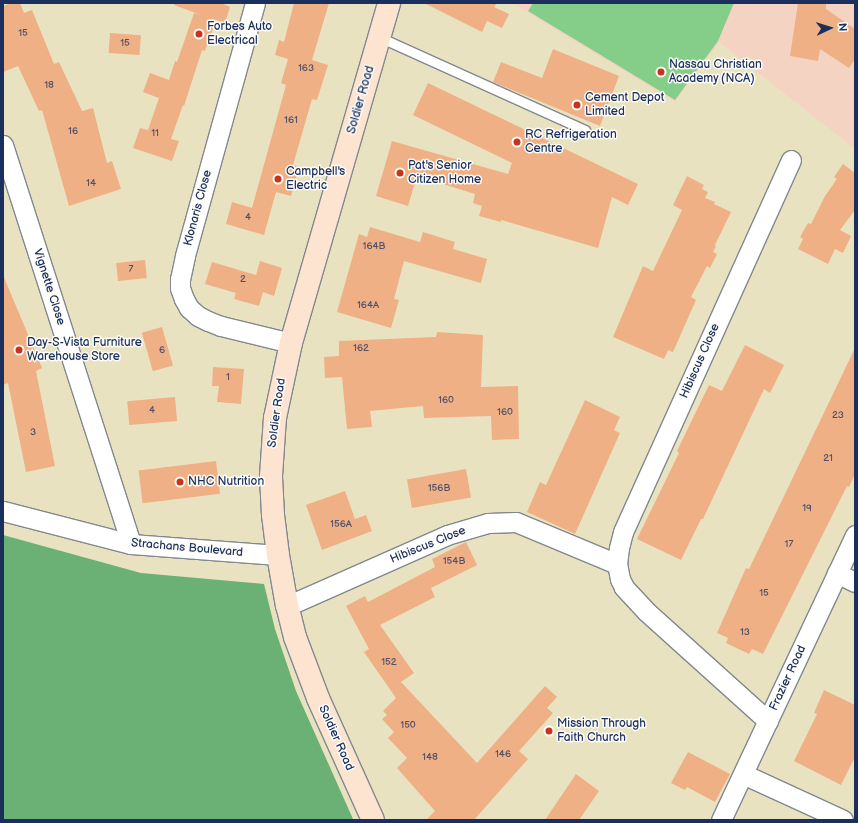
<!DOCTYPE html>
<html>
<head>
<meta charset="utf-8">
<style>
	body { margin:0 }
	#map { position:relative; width:858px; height:823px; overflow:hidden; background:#e9e2c0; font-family:"Balsamiq Sans",sans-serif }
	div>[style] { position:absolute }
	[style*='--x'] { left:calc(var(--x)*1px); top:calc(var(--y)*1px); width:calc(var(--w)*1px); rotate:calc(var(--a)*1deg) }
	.built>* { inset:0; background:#f5d3c2 }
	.green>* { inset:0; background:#84ce8a }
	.forest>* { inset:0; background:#6bb176 }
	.building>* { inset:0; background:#efb086; transform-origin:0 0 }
	.roads { filter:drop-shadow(1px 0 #82888f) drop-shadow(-1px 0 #82888f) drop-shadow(0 1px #82888f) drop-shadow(0 -1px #82888f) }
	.service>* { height:9px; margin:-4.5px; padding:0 4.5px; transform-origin:4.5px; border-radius:4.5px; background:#fff }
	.minor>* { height:19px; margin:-9.5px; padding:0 9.5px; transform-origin:9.5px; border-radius:9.5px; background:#fff }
	.secondary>* { height:22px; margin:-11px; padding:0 11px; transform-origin:11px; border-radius:11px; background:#fde4d0 }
	.dots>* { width:11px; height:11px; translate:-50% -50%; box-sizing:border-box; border:2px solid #fdfcf7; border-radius:50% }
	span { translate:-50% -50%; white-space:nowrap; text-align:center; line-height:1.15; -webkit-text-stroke:3px #fdfcf7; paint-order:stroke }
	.number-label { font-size:10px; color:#504f68 }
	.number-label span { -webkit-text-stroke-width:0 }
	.poi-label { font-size:12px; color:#1b2f5e }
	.left { translate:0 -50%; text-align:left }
	.street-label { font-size:12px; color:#1b2f5e }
	.frame { position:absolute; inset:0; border:4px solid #1b2f5e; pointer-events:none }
	.north { position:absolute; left:810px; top:8px; width:40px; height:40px; -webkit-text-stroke:3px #fdfcf7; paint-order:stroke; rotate:86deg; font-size:11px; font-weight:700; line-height:16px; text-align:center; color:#1b2f5e }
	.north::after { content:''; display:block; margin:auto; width:14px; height:18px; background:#1b2f5e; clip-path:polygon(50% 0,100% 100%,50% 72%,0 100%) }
</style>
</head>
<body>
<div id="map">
	<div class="built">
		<i style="clip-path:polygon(512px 3px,855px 3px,855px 149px,719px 42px,675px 102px)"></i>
	</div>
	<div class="green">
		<i style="clip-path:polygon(533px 3px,734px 3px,718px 41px,675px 100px,528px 11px)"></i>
	</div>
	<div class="forest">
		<i style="clip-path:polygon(3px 535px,141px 573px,264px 584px,275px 629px,296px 691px,353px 819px,3px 820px)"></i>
	</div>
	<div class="building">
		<i style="clip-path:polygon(11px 3px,20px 3px,24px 13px,32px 10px,54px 64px,59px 62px,82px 111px,93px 108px,107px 163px,112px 161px,121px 189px,69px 206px,42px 110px,39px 111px,18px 66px,3px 72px,3px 6px)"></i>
		<i style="clip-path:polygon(175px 3px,221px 3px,230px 7px,225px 23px,216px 20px,205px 51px,202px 50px,184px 106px,183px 105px,171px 139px,179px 141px,172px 161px,133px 148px,140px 128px,148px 130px,159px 98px,143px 92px,150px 73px,169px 80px,175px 61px,177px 62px,194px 13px,201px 15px,174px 5px)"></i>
		<i style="clip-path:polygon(294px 3px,329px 3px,312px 60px,328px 65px,317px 100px,312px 99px,293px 165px,299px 167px,291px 196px,276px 192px,264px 235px,226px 224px,232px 202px,252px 208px,286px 85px,281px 83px,288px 59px,275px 55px,279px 40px,284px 42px)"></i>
		<i style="clip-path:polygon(424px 3px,497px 3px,494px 7px,509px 14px,502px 28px,487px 21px,482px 32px)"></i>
		<i style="clip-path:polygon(798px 3px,826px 3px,826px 9px,855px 29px,855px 59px,849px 68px,820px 49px,818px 61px,790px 56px)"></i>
		<i style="left:110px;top:33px;width:31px;height:20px;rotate:4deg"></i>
		<i style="clip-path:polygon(553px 49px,619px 76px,600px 126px,493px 82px,501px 62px,542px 78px)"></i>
		<i style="clip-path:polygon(428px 83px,638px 184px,628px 205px,612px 197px,598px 248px,501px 220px,501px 222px,479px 216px,482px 206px,473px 203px,475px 194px,417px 176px,408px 206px,376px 196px,392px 141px,508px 174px,512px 163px,413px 115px)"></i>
		<i style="clip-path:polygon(843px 164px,855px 173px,855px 210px,840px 230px,851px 236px,843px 253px,835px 249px,828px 264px,798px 249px,803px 239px,800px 237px,808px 223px,811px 224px,825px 196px,837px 179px,834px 177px)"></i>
		<i style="clip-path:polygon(687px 176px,704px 185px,702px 189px,708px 192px,705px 198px,715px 202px,714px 204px,731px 212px,715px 245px,716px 246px,713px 252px,717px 254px,710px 268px,707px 266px,691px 297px,696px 300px,673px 352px,668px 350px,664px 359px,613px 337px,643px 266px,653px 271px,682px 210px,673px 205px)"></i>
		<i style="clip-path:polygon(370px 227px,420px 242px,423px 232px,455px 242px,453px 249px,487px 259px,481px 283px,404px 261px,394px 299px,399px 300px,391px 328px,337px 312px,359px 234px,367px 237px)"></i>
		<i style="left:145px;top:260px;width:18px;height:29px;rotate:84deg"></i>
		<i style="clip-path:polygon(260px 261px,282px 268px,274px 296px,263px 292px,259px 306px,234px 299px,236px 293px,205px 284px,212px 262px,256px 275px)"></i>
		<i style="clip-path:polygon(3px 275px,42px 368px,36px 371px,55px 466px,26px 472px,8px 383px,3px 385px)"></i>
		<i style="left:162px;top:327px;width:40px;height:21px;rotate:74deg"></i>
		<i style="clip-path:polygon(437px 332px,483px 335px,481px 387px,518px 386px,519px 439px,492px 440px,491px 416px,424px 418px,423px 406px,370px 411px,372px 427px,347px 429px,342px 377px,325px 378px,324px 357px,339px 356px,339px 341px,436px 337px)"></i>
		<i style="clip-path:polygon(745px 345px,784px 365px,770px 393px,764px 389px,703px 519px,701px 519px,681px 560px,637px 539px,679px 453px,677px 451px,709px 385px,722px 391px)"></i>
		<i style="clip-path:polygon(855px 348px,855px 474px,849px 487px,847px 486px,763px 654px,752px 649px,749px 654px,726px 643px,728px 638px,717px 633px,746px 568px,749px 569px)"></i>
		<i style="clip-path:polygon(213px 367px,244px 369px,241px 404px,217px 402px,219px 386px,212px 386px)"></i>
		<i style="left:175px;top:397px;width:24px;height:48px;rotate:85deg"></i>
		<i style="clip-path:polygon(585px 400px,620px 417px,614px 430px,620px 433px,575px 534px,527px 512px,540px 482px,546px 485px)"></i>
		<i style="left:216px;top:461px;width:33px;height:78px;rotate:83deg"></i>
		<i style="left:466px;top:469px;width:29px;height:60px;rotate:80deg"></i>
		<i style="clip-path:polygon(345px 491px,355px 519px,366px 515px,372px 531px,322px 550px,306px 505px)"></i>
		<i style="clip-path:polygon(466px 542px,477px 565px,431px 588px,435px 597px,380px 625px,414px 673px,401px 682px,477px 763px,545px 686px,557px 697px,547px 708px,553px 713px,519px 751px,528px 759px,474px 820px,426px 820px,435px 811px,397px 768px,407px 758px,388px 738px,394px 732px,382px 719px,387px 715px,383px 711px,396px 698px,364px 652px,369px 649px,346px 606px,365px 596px,368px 602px,435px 567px,432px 559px)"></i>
		<i style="clip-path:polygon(824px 690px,855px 705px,855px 757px,841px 785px,794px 761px,817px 714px,814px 713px)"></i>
		<i style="clip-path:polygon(688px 752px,730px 774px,715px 802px,687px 787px,685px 790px,671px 783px)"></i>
		<i style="clip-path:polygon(576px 774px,599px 791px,579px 820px,545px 820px)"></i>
	</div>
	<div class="roads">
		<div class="service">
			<i style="--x:379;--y:37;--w:226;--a:24.3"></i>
		</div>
		<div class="minor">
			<i style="--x:255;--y:3;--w:263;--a:105.5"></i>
			<i style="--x:185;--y:256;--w:24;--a:102"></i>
			<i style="--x:180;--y:279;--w:9;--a:90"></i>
			<i style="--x:180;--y:288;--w:12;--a:70"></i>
			<i style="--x:184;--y:299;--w:10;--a:61"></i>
			<i style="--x:189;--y:308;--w:12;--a:42"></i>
			<i style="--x:198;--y:316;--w:11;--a:27"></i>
			<i style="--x:208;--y:321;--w:14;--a:21"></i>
			<i style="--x:221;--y:326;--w:72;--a:13.7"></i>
			<i style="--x:3;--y:145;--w:419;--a:72.2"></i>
			<i style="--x:3;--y:511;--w:132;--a:14.5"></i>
			<i style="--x:131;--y:544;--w:147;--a:4.3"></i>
			<i style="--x:837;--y:573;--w:20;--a:27"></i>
			<i style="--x:287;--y:606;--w:175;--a:-23.9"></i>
			<i style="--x:447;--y:535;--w:43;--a:-16.3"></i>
			<i style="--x:488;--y:523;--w:28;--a:-2"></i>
			<i style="--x:516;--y:522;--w:109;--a:22.6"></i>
			<i style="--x:768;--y:721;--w:164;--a:-138"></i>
			<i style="--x:646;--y:611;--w:33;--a:-133"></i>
			<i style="--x:624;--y:587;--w:9;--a:-117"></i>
			<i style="--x:620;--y:579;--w:15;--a:-101"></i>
			<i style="--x:617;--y:564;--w:16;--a:-83"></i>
			<i style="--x:619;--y:548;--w:16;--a:-76"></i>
			<i style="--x:623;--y:532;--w:408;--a:-65.7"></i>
			<i style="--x:743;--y:774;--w:110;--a:24.7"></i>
			<i style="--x:721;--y:820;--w:315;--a:-64.8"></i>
		</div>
		<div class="secondary">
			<i style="--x:373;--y:820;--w:134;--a:-114.3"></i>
			<i style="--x:318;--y:698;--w:65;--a:-110.7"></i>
			<i style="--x:295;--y:637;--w:32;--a:-104"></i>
			<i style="--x:287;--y:606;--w:52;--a:-100"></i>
			<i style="--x:278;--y:555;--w:40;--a:-97.1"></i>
			<i style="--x:273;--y:515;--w:39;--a:-93"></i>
			<i style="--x:271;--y:476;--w:58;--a:-86.1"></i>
			<i style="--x:275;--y:418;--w:77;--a:-78"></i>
			<i style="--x:291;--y:343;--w:354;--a:-73.9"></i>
		</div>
	</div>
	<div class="dots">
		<i style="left:199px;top:34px;background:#c8321e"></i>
		<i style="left:661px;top:72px;background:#c8321e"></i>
		<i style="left:577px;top:105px;background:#c8321e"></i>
		<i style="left:517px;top:142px;background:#c8321e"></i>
		<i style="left:400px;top:173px;background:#c8321e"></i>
		<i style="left:278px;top:179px;background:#c8321e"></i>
		<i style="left:19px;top:350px;background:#c8321e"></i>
		<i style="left:180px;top:482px;background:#c8321e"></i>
		<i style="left:549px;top:731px;background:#c8321e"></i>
	</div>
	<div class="number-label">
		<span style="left:23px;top:34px">15</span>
		<span style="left:125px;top:44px">15</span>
		<span style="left:306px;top:69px">163</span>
		<span style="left:49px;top:86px">18</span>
		<span style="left:291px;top:121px">161</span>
		<span style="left:73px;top:132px">16</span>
		<span style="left:155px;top:134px">11</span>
		<span style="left:91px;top:184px">14</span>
		<span style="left:248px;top:218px">4</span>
		<span style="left:374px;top:247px">164B</span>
		<span style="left:131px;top:270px">7</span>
		<span style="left:243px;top:280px">2</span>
		<span style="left:368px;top:306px">164A</span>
		<span style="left:361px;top:349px">162</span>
		<span style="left:162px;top:351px">6</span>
		<span style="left:228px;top:378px">1</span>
		<span style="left:446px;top:401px">160</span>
		<span style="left:152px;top:411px">4</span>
		<span style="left:505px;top:413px">160</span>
		<span style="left:838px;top:416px">23</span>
		<span style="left:33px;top:433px">3</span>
		<span style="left:828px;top:459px">21</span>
		<span style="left:439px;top:489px">156B</span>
		<span style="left:807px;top:509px">19</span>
		<span style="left:341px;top:525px">156A</span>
		<span style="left:789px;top:545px">17</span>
		<span style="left:454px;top:562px">154B</span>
		<span style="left:764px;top:594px">15</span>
		<span style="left:745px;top:633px">13</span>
		<span style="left:389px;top:663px">152</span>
		<span style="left:408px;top:726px">150</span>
		<span style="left:503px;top:755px">146</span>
		<span style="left:430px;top:758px">148</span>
	</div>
	<div class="poi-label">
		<span class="left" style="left:207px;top:34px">Forbes Auto<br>Electrical</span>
		<span class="left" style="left:669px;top:72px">Nassau Christian<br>Academy (NCA)</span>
		<span class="left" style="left:585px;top:105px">Cement Depot<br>Limited</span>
		<span class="left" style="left:525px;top:142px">RC Refrigeration<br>Centre</span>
		<span class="left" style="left:408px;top:173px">Pat's Senior<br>Citizen Home</span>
		<span class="left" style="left:286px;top:179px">Campbell's<br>Electric</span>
		<span class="left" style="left:27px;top:350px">Day-S-Vista Furniture<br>Warehouse Store</span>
		<span class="left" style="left:188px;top:482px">NHC Nutrition</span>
		<span class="left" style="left:557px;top:731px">Mission Through<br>Faith Church</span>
	</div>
	<div class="street-label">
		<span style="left:361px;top:100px;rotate:-74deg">Soldier Road</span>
		<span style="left:198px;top:208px;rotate:-75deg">Klonaris Close</span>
		<span style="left:49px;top:287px;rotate:72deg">Vignette Close</span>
		<span style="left:700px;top:361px;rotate:-66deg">Hibiscus Close</span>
		<span style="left:277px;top:413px;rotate:-82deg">Soldier Road</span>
		<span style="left:428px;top:545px;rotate:-22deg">Hibiscus Close</span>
		<span style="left:187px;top:548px;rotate:5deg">Strachans Boulevard</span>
		<span style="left:788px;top:678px;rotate:-65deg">Frazier Road</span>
		<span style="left:336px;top:738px;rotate:66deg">Soldier Road</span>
	</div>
	<div class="frame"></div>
	<div class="north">N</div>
</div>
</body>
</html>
